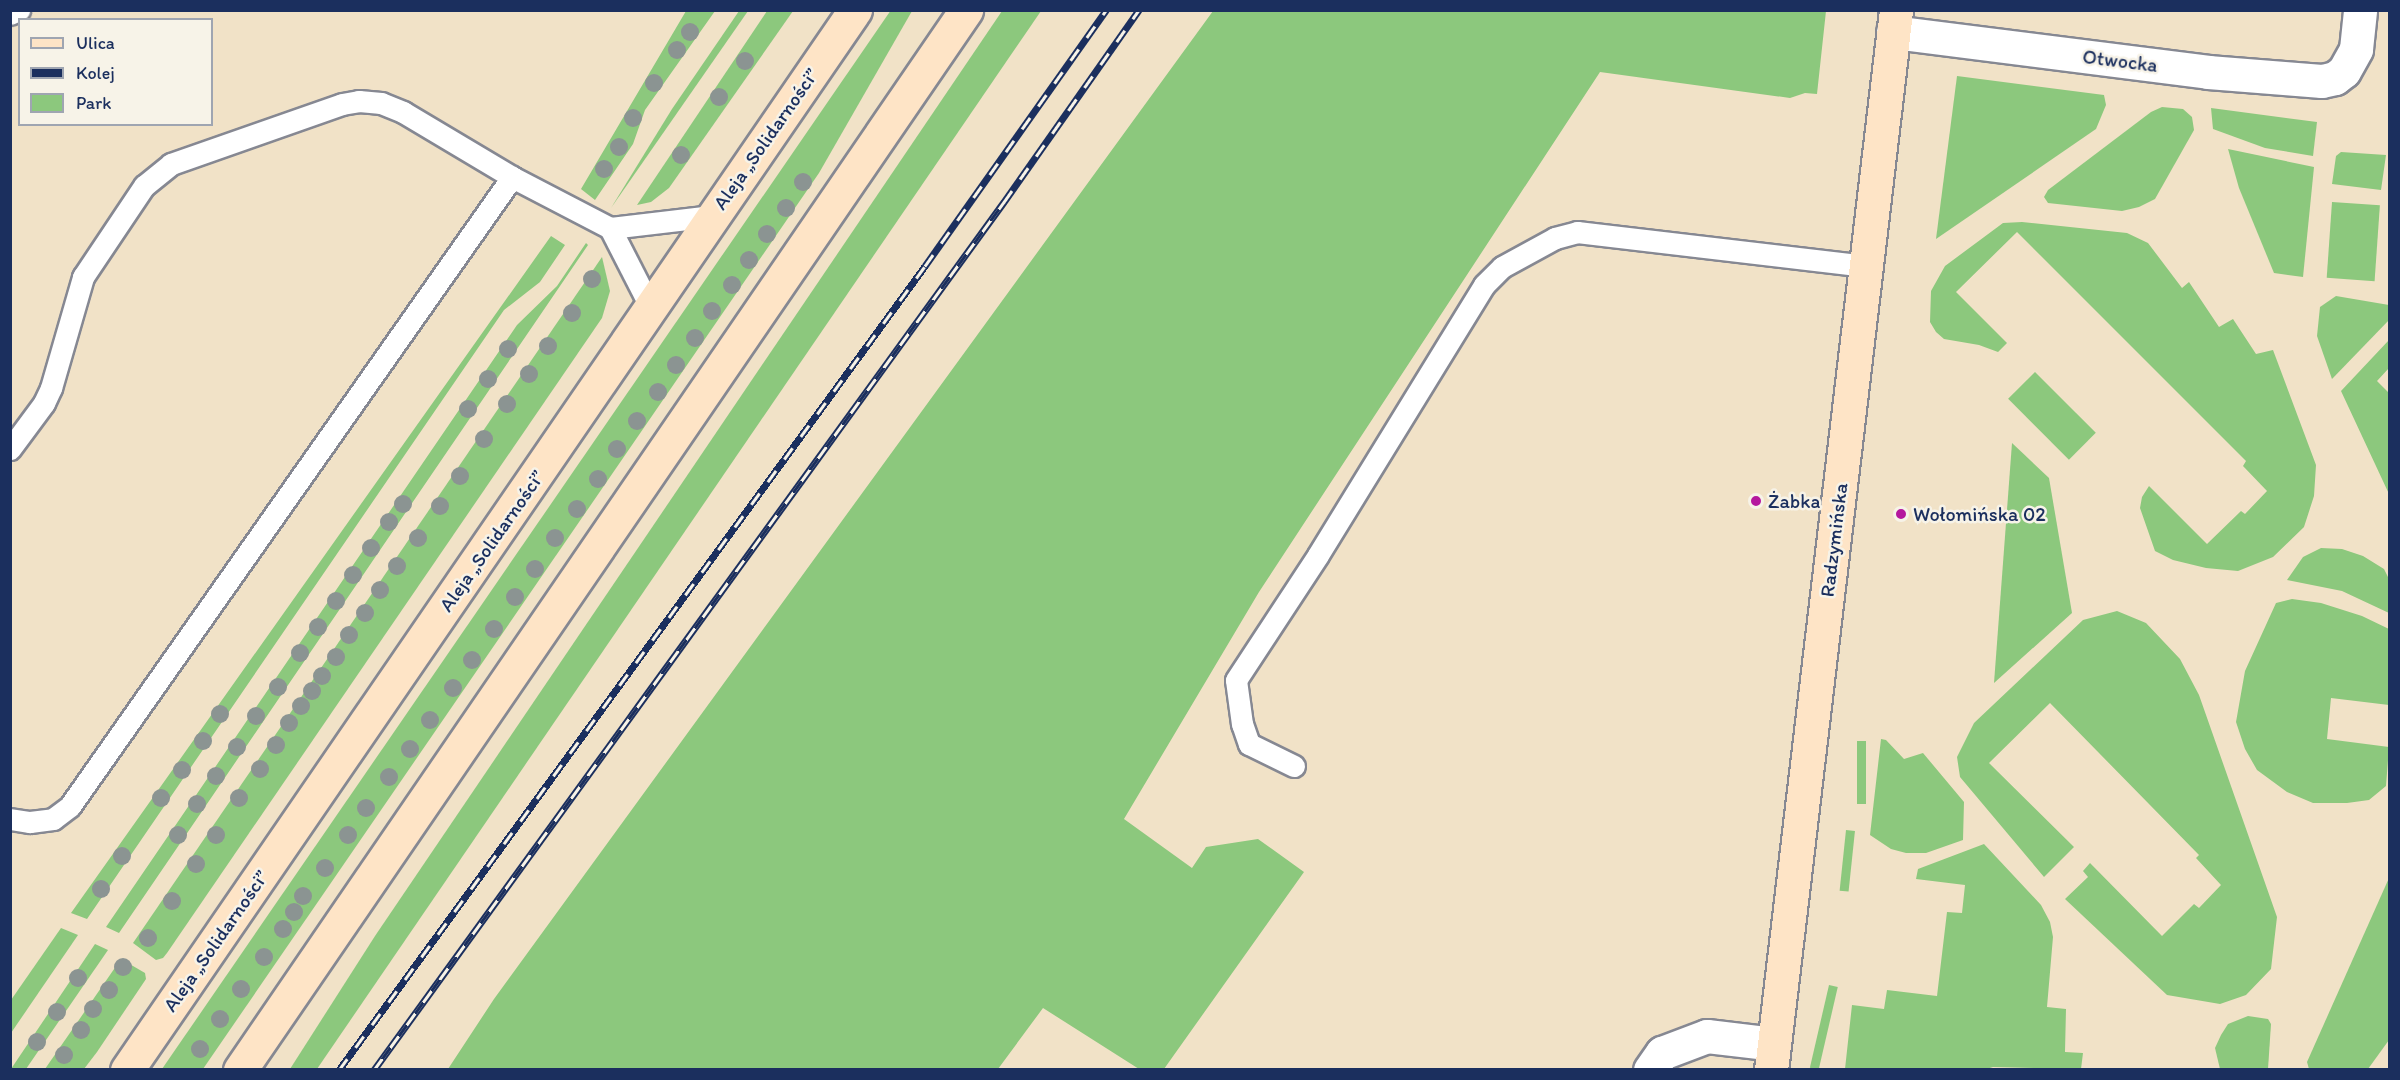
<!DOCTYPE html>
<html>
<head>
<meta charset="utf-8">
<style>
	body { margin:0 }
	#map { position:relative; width:2400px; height:1080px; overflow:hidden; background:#f1e2c7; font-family:Itim,sans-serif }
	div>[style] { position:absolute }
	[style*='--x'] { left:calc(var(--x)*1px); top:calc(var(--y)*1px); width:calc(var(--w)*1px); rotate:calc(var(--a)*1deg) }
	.green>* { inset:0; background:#8cc87d; transform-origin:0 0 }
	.roads { filter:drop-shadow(2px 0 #868892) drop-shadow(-2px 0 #868892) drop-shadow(0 2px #868892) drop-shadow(0 -2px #868892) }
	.lane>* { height:21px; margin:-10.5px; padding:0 10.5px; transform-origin:10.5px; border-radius:10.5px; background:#fff }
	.street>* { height:33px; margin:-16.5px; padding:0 16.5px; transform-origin:16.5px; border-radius:16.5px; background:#fff }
	.secondary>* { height:33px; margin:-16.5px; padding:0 16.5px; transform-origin:16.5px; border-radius:16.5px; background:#fee4c6 }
	.rail>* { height:7px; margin-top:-3.5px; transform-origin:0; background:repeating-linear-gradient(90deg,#f7f3e8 0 14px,#1b2f5e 0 28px); box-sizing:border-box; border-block:2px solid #1b2f5e }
	.trees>* { width:18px; height:18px; margin:-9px; border-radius:50%; background:#8b9492 }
	.dots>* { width:16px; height:16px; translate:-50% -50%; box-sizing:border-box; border:3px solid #f7f3e8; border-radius:50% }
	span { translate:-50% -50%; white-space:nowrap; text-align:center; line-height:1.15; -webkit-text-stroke:5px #f7f3e8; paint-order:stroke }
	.street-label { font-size:20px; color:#1b2f5e }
	.poi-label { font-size:20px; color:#1b2f5e }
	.left { translate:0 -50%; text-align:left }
	.frame { position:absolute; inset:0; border:12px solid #1b2f5e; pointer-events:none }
	.legend { position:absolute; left:18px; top:18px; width:195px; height:108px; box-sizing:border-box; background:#f7f3e8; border:2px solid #9fa5b1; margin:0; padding:8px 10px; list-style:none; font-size:18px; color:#1b2f5e }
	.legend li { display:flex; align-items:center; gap:12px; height:30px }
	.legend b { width:30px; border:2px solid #9fa5b1 }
</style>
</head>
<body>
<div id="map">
	<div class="green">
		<i style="clip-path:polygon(891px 10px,912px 11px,819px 173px,203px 1069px,162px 1069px)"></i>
		<i style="clip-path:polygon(686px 11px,715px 11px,645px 110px,633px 144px,595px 200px,581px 189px)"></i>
		<i style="clip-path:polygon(739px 11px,748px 11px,611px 208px,672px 109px)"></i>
		<i style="clip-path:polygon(767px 11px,793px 11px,669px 188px,651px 202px,637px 205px)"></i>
		<i style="clip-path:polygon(1002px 11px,1041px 11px,317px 1069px,290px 1069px,375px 936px)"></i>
		<i style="clip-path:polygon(1213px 11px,1826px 11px,1817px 94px,1805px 93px,1790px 98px,1600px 72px,1259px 592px,1124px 819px,1192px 868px,1206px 847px,1258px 839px,1304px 872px,1164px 1069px,1139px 1069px,1043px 1008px,998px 1069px,448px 1069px,494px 999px)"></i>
		<i style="clip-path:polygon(1957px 76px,2104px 95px,2106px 105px,2096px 129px,1936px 239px)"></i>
		<i style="clip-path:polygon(2162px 107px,2183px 109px,2192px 117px,2194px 130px,2155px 199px,2139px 207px,2122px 211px,2048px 203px,2044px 197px,2048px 190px,2151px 112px)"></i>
		<i style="clip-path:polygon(2211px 108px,2317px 122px,2313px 156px,2265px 148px,2213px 129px)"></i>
		<i style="clip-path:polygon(2228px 149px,2314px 167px,2303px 277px,2274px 273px,2239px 188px)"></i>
		<i style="clip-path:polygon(2341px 152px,2386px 155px,2381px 190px,2332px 184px,2336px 156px)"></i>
		<i style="left:2332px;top:202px;width:48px;height:76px;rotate:4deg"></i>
		<i style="clip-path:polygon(2022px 222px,2127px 233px,2148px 243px,2182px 288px,2189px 282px,2219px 327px,2233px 319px,2256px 354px,2273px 350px,2316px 465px,2314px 496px,2304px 527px,2273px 557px,2238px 571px,2206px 568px,2173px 560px,2155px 551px,2140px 508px,2142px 497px,2149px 486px,2207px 544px,2241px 511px,2245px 514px,2267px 491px,2243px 466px,2246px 461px,2017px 232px,1956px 292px,2007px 343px,1998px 352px,1979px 345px,1944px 339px,1936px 332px,1930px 322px,1931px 291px,1945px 266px,2003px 223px)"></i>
		<i style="clip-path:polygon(551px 236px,565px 245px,540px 282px,504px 310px,87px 919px,71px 913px)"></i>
		<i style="clip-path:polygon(586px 243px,588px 245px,119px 933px,106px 927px,517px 325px,557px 286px)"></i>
		<i style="clip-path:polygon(602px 257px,610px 291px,602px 318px,167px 953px,163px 958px,156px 960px,133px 943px)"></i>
		<i style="clip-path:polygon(2336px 296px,2389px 305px,2390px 319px,2332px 379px,2317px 336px,2320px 307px)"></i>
		<i style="clip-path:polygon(2389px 340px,2389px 368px,2377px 381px,2389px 393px,2389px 494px,2341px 391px)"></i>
		<i style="left:2035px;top:372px;width:86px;height:38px;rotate:45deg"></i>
		<i style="clip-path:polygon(2012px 443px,2049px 478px,2072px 613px,1994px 683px)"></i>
		<i style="clip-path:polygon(2321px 548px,2342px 549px,2363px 556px,2384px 569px,2389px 579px,2389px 613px,2342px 591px,2287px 580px,2303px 557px)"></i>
		<i style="clip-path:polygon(2292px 599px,2321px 603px,2362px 616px,2389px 629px,2389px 705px,2331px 698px,2327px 739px,2389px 747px,2386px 786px,2369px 800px,2347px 803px,2313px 803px,2287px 792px,2257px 770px,2245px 749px,2236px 722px,2245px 671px,2276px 603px)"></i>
		<i style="clip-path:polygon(2117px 611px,2146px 623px,2180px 659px,2199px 695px,2277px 917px,2271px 969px,2246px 995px,2220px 1004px,2167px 995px,2065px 899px,2088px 877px,2083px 871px,2090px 863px,2162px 936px,2194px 904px,2199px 908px,2221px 885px,2196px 858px,2199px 855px,2050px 703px,1989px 763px,2074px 847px,2044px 877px,1960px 777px,1957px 757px,1974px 723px,2083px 620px)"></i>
		<i style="clip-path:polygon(1881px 739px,1886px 740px,1904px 759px,1923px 753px,1964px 802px,1963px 840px,1926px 853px,1906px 853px,1891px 849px,1870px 835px)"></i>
		<i style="left:1857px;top:741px;width:9px;height:63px"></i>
		<i style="left:1846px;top:830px;width:9px;height:61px;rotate:6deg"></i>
		<i style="clip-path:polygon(1984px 844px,2041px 905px,2050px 922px,2053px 937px,2047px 1007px,2066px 1009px,2065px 1052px,2083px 1053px,2081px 1069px,1993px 1067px,1983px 1070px,1845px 1069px,1852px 1005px,1884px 1009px,1887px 990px,1937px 996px,1947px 912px,1962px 913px,1965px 885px,1916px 879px,1918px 869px)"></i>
		<i style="clip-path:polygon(2389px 878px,2389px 1040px,2368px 1069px,2309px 1069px,2307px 1062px)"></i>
		<i style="clip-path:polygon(61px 928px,78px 935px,11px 1033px,11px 1000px)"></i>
		<i style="clip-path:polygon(95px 944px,108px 950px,26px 1069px,11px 1069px)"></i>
		<i style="clip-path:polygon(121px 959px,145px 973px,146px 979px,97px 1052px,84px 1069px,45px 1069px)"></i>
		<i style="left:1829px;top:985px;width:9px;height:85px;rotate:13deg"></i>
		<i style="clip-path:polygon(2248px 1016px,2268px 1019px,2271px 1024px,2268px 1069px,2220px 1069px,2215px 1048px,2221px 1035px,2228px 1024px)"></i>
	</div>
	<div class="roads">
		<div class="lane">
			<i style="--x:10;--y:14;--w:10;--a:-24"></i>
			<i style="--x:610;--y:228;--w:90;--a:62.9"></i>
			<i style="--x:10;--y:449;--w:57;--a:-53.5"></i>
			<i style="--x:44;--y:403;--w:17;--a:-65"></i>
			<i style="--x:51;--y:388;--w:116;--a:-73.9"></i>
			<i style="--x:83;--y:277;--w:110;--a:-56.2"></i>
			<i style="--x:144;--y:186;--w:35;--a:-39"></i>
			<i style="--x:171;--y:164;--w:181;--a:-19.3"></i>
			<i style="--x:342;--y:104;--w:17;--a:-10"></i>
			<i style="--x:359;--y:101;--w:22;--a:5"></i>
			<i style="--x:381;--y:103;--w:24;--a:22"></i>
			<i style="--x:403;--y:112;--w:127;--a:30.8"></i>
			<i style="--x:1294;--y:766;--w:50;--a:-153.9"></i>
			<i style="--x:1249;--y:744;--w:21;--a:-109"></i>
			<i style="--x:1242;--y:724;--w:44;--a:-97.8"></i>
			<i style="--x:1236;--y:680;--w:149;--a:-56.7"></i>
			<i style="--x:1318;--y:555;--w:317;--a:-58.4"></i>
			<i style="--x:1484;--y:285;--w:25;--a:-45"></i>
			<i style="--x:1502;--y:267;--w:60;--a:-28.7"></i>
			<i style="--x:1555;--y:238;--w:23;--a:-15"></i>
			<i style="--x:1577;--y:232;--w:291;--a:6.7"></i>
			<i style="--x:10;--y:819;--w:20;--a:9"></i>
			<i style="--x:30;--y:822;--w:23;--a:-7"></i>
			<i style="--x:53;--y:819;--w:21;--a:-37"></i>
			<i style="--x:70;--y:806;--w:769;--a:-54.9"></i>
			<i style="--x:512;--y:177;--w:110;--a:27.5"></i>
			<i style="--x:610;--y:228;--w:103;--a:-6.7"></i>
		</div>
		<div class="street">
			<i style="--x:1893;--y:32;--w:318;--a:7.2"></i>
			<i style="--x:2208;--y:72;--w:114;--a:4.5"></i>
			<i style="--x:2322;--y:81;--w:13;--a:-13"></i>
			<i style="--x:2335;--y:78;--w:11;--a:-38"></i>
			<i style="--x:2344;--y:71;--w:25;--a:-61"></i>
			<i style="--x:2356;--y:49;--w:39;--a:-84"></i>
			<i style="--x:1650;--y:1070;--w:21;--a:-55"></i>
			<i style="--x:1662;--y:1053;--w:48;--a:-20.7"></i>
			<i style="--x:1707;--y:1036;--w:67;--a:6.8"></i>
		</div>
		<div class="secondary">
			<i style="--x:127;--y:1070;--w:1286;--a:-55.52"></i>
			<i style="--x:240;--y:1070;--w:1285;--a:-55.59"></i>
			<i style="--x:1771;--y:1070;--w:1067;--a:-83.27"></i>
		</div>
	</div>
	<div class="rail">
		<i style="--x:339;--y:1070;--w:995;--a:-53.91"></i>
		<i style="--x:925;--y:266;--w:314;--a:-54.7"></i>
		<i style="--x:374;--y:1070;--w:1073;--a:-54.03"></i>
		<i style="--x:1004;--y:202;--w:235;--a:-54.9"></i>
	</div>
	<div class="trees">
		<i style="left:690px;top:32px"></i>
		<i style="left:677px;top:50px"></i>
		<i style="left:745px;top:61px"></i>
		<i style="left:654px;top:83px"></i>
		<i style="left:719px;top:97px"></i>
		<i style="left:633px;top:118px"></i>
		<i style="left:619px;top:147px"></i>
		<i style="left:681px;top:155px"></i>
		<i style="left:604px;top:169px"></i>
		<i style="left:803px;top:182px"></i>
		<i style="left:786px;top:208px"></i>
		<i style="left:767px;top:234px"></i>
		<i style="left:749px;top:260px"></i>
		<i style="left:592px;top:279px"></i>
		<i style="left:732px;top:285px"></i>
		<i style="left:712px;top:311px"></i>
		<i style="left:572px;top:313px"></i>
		<i style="left:695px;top:338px"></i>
		<i style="left:548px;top:346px"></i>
		<i style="left:508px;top:349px"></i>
		<i style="left:676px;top:365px"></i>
		<i style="left:529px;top:374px"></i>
		<i style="left:488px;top:379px"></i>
		<i style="left:658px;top:392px"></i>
		<i style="left:507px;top:404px"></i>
		<i style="left:468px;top:409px"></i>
		<i style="left:637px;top:421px"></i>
		<i style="left:484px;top:439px"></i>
		<i style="left:617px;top:449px"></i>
		<i style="left:460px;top:476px"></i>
		<i style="left:598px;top:479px"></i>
		<i style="left:403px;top:504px"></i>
		<i style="left:440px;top:506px"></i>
		<i style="left:577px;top:509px"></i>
		<i style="left:389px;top:522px"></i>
		<i style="left:418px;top:538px"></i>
		<i style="left:555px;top:538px"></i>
		<i style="left:371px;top:548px"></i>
		<i style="left:397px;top:566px"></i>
		<i style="left:535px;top:569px"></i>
		<i style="left:353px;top:575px"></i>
		<i style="left:380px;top:590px"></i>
		<i style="left:515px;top:597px"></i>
		<i style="left:336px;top:601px"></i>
		<i style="left:365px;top:613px"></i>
		<i style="left:318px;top:627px"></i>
		<i style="left:494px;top:629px"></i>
		<i style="left:349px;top:635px"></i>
		<i style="left:300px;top:653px"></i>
		<i style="left:336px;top:657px"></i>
		<i style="left:472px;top:660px"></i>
		<i style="left:322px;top:676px"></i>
		<i style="left:278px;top:687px"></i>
		<i style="left:453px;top:688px"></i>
		<i style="left:312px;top:691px"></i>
		<i style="left:301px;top:706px"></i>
		<i style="left:220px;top:714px"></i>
		<i style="left:256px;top:716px"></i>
		<i style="left:430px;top:720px"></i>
		<i style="left:289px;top:723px"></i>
		<i style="left:203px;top:741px"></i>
		<i style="left:276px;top:745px"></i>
		<i style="left:237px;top:747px"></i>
		<i style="left:410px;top:749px"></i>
		<i style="left:260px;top:769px"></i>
		<i style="left:182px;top:770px"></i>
		<i style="left:216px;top:776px"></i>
		<i style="left:389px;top:777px"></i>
		<i style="left:161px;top:798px"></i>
		<i style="left:239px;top:798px"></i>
		<i style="left:197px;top:804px"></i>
		<i style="left:366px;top:808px"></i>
		<i style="left:178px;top:835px"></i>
		<i style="left:216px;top:835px"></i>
		<i style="left:348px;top:835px"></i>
		<i style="left:122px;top:856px"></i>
		<i style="left:196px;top:864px"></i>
		<i style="left:325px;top:868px"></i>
		<i style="left:101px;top:889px"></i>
		<i style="left:303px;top:896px"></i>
		<i style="left:172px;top:901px"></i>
		<i style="left:294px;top:912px"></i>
		<i style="left:283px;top:929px"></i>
		<i style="left:148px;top:938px"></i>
		<i style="left:264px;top:957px"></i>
		<i style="left:123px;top:967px"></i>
		<i style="left:78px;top:978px"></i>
		<i style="left:241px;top:989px"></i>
		<i style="left:109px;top:990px"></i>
		<i style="left:93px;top:1009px"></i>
		<i style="left:57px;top:1012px"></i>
		<i style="left:220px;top:1019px"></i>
		<i style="left:81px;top:1030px"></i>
		<i style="left:37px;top:1042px"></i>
		<i style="left:200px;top:1049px"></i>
		<i style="left:64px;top:1055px"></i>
	</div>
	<div class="dots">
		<i style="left:1756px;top:501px;background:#b5179e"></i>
		<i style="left:1901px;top:514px;background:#b5179e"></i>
	</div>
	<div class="street-label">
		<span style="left:2120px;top:61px;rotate:7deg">Otwocka</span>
		<span style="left:766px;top:139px;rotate:-55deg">Aleja „Solidarności”</span>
		<span style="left:1834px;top:540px;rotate:-83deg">Radzymińska</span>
		<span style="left:492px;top:541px;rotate:-55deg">Aleja „Solidarności”</span>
		<span style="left:216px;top:941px;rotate:-55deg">Aleja „Solidarności”</span>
	</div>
	<div class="poi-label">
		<span class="left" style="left:1768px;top:501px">Żabka</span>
		<span class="left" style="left:1913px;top:514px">Wołomińska 02</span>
	</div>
	<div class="frame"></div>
	<ul class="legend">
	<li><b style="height:8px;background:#fee4c6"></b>Ulica</li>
	<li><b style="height:8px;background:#1b2f5e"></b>Kolej</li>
	<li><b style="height:16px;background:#8cc87d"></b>Park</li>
	</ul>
</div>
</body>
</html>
